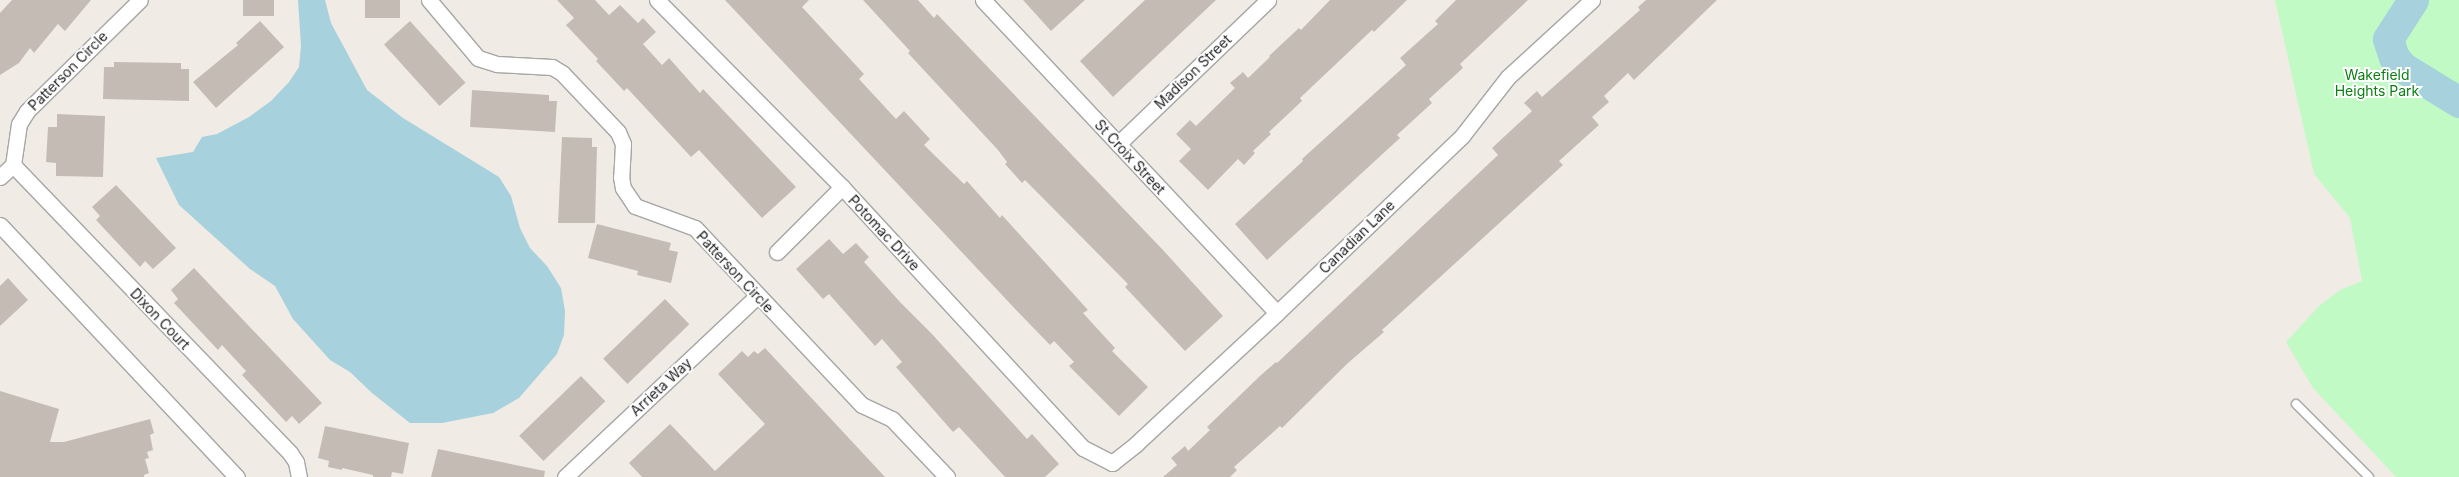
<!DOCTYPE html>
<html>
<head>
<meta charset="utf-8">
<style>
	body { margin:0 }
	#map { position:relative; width:2459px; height:477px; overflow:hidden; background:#f0ece5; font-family:Inter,sans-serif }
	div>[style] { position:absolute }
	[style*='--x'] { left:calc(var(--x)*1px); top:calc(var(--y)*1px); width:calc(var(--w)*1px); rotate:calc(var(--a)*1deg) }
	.park>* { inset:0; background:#c2fac6 }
	.water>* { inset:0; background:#a6d1dd }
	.river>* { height:31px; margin:-15.5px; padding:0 15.5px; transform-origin:15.5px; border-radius:15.5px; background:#a6d1dd }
	.building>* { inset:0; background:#c4bcb4; transform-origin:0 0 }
	.roads { filter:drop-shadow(1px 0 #a6a6a6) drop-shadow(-1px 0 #a6a6a6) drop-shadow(0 1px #a6a6a6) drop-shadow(0 -1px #a6a6a6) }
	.service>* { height:8px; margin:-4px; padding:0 4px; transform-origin:4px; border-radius:4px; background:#fff }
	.minor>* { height:15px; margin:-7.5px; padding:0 7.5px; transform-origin:7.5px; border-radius:7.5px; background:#fff }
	span { translate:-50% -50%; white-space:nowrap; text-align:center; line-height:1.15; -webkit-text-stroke:4px #fff; paint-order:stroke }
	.street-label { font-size:14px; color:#1f1f1f }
	.park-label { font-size:14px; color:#0b7e14 }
</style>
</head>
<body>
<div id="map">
	<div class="park">
		<i style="clip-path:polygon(2275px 0,2459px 0,2459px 477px,2396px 477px,2313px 388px,2286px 342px,2319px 306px,2340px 290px,2362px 281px,2350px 218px,2314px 174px)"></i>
	</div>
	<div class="water">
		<i style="clip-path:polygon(298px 0,325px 0,331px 23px,367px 90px,403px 118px,499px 177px,511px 196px,520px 228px,530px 248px,547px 266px,561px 288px,565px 311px,564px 335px,557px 354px,519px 398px,493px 413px,442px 423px,410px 423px,372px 393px,350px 372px,330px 360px,293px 319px,275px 286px,250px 269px,179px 205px,156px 158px,193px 152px,202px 137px,217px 134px,249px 117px,271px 101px,289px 82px,299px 67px,301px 46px)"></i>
	</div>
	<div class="river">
		<i style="--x:2413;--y:0;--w:46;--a:122.7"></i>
		<i style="--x:2388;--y:39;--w:19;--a:72"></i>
		<i style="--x:2394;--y:57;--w:13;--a:51"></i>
		<i style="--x:2402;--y:67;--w:67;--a:31.6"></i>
	</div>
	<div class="building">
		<i style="clip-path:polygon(12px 0,91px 0,65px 31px,58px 24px,34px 53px,30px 48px,19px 63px,0 75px,0 13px)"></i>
		<i style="left:243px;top:0;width:31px;height:16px"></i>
		<i style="left:365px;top:0;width:35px;height:18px"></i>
		<i style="clip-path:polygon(557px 0,595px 0,609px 15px,620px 5px,638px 23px,643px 18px,656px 32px,643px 44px,662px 65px,669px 58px,700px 93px,703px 89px,796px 187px,762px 218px,699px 150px,691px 157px,627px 88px,624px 91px,596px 61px,598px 59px,566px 25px,574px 18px)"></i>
		<i style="clip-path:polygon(725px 0,809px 0,802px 7px,864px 74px,859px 79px,896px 119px,904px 111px,930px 139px,924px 145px,964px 184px,967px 181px,1000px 218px,1002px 215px,1088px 310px,1083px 313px,1115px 348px,1112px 351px,1148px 387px,1119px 416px,1069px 366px,1074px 362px,1054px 341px,1050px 345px,1018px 312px)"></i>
		<i style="clip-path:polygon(863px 0,918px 0,934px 18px,937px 14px,1163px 250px,1223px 316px,1185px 351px,1125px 287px,1128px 284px,1025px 180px,1022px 183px,1005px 164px,1007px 162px,998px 150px,908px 53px,910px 51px)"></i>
		<i style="clip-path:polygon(1023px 0,1085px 0,1051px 31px)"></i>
		<i style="clip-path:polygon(1145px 0,1216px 0,1113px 97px,1080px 61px)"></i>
		<i style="clip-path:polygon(1330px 0,1407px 0,1374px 32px,1372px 30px,1300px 98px,1302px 101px,1269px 132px,1271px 134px,1253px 151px,1255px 153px,1244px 165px,1238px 159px,1208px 190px,1179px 161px,1191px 149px,1176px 134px,1190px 120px,1196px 126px,1235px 88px,1230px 83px,1243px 72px,1248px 78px,1270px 57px,1269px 56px,1299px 28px,1301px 30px)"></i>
		<i style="clip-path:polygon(1456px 0,1528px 0,1460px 64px,1463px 68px,1429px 99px,1432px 103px,1397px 135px,1400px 138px,1267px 260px,1235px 224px,1303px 161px,1302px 159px,1406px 65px,1400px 58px,1438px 24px,1435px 21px)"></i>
		<i style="clip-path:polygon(1646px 0,1717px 0,1634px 80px,1628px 73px,1604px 96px,1609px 102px,1592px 117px,1599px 125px,1559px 161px,1563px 165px,1382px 330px,1384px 332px,1348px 363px,1282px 428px,1280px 426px,1234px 467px,1237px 470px,1230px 477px,1163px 477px,1177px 465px,1171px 458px,1185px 446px,1188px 451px,1210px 430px,1207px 427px,1261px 375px,1276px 362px,1277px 363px,1498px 155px,1492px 148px,1532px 111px,1524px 103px,1537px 91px,1542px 97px,1640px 10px,1638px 7px)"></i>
		<i style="clip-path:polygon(260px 21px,284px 47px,216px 108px,193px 82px,238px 45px,236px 43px)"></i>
		<i style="left:410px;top:21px;width:83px;height:35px;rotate:48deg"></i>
		<i style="clip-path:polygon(114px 62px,181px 63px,181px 69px,189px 69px,189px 101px,103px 99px,104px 67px,114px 67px)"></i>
		<i style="clip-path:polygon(472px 90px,549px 95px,549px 101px,557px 101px,555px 132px,470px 127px)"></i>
		<i style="clip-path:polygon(57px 114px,105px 116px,103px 177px,56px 176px,56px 163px,46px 162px,48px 127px,57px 127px)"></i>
		<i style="clip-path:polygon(562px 137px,592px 138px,592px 147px,597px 147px,595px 223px,558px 223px)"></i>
		<i style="clip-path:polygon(116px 185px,176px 248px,153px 269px,145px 261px,140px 267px,96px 220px,100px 216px,92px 207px)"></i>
		<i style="clip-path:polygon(597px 224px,671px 243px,669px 250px,678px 252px,671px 283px,637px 275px,638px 271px,588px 258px)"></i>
		<i style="clip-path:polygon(829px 239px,843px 254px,856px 243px,869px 257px,864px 262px,900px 302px,932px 334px,1027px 439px,1032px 434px,1059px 464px,1045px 477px,1005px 477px,959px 427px,953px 432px,896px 367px,902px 362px,882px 339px,875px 346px,829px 294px,823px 299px,796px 269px)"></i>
		<i style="clip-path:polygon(194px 268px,322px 403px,299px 424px,292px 416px,286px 422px,242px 375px,246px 371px,222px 345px,218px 350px,174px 303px,178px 299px,171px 290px)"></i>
		<i style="clip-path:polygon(8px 278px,28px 300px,0 326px,0 286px)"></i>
		<i style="left:665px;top:299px;width:35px;height:86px;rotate:46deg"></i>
		<i style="clip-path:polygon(765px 348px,885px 477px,642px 477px,629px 463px,670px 424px,715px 471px,765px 424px,718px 374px,742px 351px,748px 357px,754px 351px,758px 354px)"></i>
		<i style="left:581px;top:376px;width:35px;height:86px;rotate:46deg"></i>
		<i style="clip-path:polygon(0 391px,59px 409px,50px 442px,64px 442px,150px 419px,154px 433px,150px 435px,153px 450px,147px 452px,149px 458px,145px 459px,149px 473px,144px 475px,144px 477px,0 477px)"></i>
		<i style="clip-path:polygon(325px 426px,409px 443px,403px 474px,392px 472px,391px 477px,373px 477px,373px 475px,342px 468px,342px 470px,328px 467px,329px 461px,318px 458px)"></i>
		<i style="clip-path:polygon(438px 449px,545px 471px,544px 477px,431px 477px)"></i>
	</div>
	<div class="roads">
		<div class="service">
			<i style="--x:2296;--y:404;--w:103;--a:45"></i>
		</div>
		<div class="minor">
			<i style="--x:429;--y:0;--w:76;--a:49.8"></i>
			<i style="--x:478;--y:58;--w:20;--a:18"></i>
			<i style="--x:497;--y:64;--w:55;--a:3.1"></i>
			<i style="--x:552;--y:67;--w:12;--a:31"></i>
			<i style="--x:562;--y:73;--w:81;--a:46.5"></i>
			<i style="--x:618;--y:132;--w:13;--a:67"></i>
			<i style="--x:623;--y:144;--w:33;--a:93"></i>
			<i style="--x:621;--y:177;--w:11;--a:80"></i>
			<i style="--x:623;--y:188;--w:22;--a:56"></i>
			<i style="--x:635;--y:206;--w:64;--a:20.1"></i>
			<i style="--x:695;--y:228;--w:243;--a:46.7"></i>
			<i style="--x:862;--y:405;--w:33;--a:25"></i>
			<i style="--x:892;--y:419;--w:80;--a:46.5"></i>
			<i style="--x:657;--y:0;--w:263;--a:45.3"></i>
			<i style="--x:842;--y:187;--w:355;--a:47.3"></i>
			<i style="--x:1083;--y:448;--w:33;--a:27"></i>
			<i style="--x:1112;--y:463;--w:31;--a:-38"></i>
			<i style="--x:1136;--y:444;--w:192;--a:-42.9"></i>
			<i style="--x:1277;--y:313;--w:256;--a:-43.7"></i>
			<i style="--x:1462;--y:136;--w:75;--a:-52.1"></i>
			<i style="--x:1508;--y:77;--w:114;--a:-42.5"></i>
			<i style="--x:983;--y:0;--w:429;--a:46.8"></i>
			<i style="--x:1118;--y:144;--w:208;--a:-43.8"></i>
			<i style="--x:13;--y:165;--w:400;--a:46.1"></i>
			<i style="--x:290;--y:453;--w:11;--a:56"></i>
			<i style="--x:296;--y:462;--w:15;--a:79"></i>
			<i style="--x:0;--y:177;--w:18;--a:-43"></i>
			<i style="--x:13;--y:165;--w:41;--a:-81.7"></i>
			<i style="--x:19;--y:124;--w:15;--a:-58"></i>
			<i style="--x:27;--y:111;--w:158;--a:-44.5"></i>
			<i style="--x:0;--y:225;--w:346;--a:46.8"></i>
			<i style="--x:777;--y:252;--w:92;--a:-45"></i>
			<i style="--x:565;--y:477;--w:264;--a:-43.3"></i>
		</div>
	</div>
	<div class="street-label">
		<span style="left:68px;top:71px;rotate:-45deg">Patterson Circle</span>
		<span style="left:1193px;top:72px;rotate:-44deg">Madison Street</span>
		<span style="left:1130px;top:157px;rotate:47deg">St Croix Street</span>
		<span style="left:884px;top:233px;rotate:47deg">Potomac Drive</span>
		<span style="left:1357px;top:237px;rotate:-44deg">Canadian Lane</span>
		<span style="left:735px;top:272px;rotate:47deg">Patterson Circle</span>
		<span style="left:160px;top:319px;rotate:46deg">Dixon Court</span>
		<span style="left:661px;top:387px;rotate:-43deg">Arrieta Way</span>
	</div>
	<div class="park-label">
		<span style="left:2377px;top:83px">Wakefield<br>Heights Park</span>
	</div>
</div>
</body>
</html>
